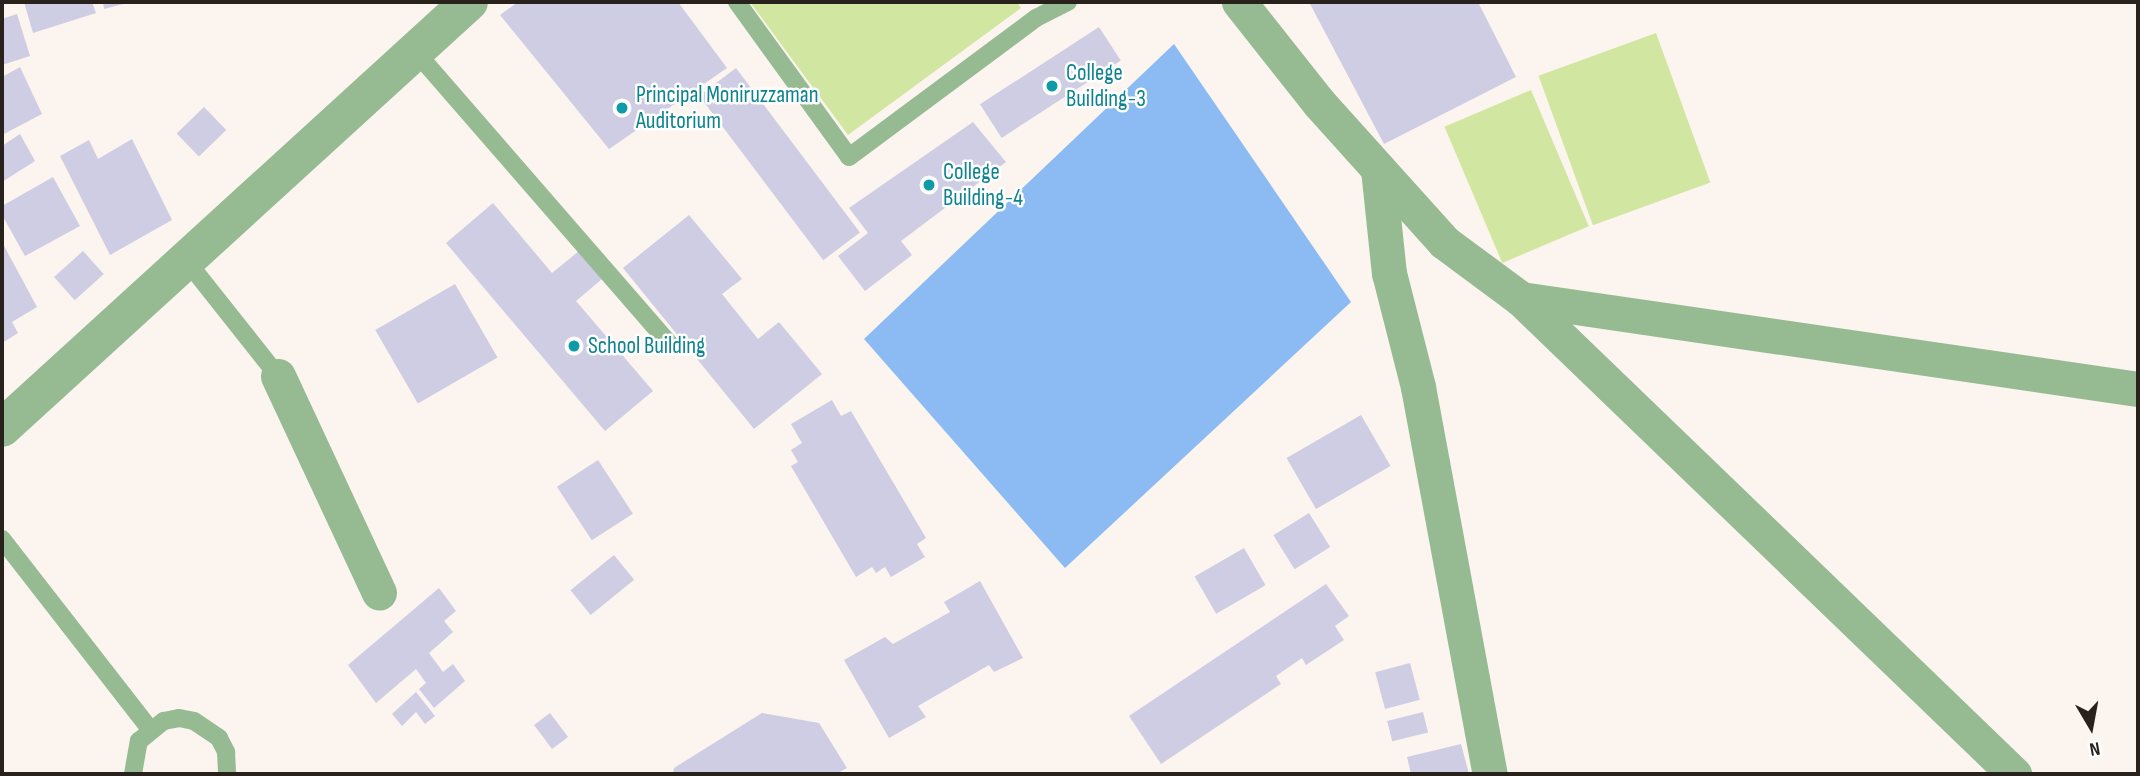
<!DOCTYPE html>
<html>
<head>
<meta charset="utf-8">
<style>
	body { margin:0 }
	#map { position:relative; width:2140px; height:776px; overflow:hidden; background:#fcf4ee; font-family:"Sofia Sans Condensed",sans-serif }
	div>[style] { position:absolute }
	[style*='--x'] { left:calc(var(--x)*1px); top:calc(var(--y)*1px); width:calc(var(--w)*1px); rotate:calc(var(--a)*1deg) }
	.green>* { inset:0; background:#d1e7a1; transform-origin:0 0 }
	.water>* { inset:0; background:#8bbbf2 }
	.building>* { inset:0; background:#cecde3; transform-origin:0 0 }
	.service>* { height:18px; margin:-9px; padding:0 9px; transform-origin:9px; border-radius:9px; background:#96bb93 }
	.minor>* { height:35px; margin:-17.5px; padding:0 17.5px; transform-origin:17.5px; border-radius:17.5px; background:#96bb93 }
	.tertiary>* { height:38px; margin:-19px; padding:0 19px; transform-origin:19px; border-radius:19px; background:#96bb93 }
	.dots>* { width:19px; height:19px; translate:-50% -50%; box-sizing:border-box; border:4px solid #fff; border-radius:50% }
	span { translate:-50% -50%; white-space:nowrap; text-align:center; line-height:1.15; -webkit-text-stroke:5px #fff; paint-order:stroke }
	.culture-label { font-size:23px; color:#0d838f }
	.left { translate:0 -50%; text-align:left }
	.frame { position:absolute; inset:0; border:4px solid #29221c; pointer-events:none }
	.north { position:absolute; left:2056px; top:692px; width:70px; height:70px; -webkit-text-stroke:5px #fff; paint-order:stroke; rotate:170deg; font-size:19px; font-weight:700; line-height:28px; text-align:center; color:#29221c }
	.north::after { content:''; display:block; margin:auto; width:24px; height:32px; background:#29221c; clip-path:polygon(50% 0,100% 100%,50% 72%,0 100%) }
</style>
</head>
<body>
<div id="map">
	<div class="green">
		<i style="clip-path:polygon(750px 2px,1017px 2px,1021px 8px,848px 135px)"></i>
		<i style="left:1656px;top:33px;width:159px;height:125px;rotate:70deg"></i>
		<i style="left:1531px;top:90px;width:148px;height:94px;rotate:67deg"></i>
	</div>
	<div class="water">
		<i style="clip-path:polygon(1174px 44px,1351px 302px,1065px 568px,864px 339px)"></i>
	</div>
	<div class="building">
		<i style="clip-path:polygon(24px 2px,92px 2px,96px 13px,33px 33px)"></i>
		<i style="clip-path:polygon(103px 2px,127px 2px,127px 3px,104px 9px)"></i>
		<i style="clip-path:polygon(518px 2px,678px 2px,727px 68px,609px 149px,500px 15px)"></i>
		<i style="clip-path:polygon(1309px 2px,1478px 2px,1516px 77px,1384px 144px)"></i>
		<i style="clip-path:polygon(17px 14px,30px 56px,2px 65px,2px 19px)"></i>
		<i style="left:1099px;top:27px;width:40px;height:142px;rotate:57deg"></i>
		<i style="clip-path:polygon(20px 67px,42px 114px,2px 135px,2px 77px)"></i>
		<i style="left:736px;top:68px;width:206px;height:46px;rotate:53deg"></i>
		<i style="left:204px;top:107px;width:32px;height:38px;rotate:46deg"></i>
		<i style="clip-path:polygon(973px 122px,1006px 162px,901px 241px,912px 255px,865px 291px,838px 256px,868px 233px,849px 208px)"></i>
		<i style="clip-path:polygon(20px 134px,35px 161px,2px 182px,2px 146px)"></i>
		<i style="clip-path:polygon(132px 139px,172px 220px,110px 255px,60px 156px,89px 140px,98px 159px)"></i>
		<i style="clip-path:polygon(53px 177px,80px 226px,25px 256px,2px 215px,2px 206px)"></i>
		<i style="clip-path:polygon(493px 203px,552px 273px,579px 251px,602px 279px,576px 301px,653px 391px,605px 431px,446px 243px)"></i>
		<i style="clip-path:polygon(689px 215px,742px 279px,722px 294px,758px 339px,779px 322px,822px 374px,754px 429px,623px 268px)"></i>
		<i style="clip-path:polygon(2px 242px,37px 307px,12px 322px,18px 333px,2px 343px)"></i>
		<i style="left:83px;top:251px;width:31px;height:39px;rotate:48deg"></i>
		<i style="left:455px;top:284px;width:85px;height:92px;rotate:60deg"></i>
		<i style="clip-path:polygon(832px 400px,841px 416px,851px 411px,926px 538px,917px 544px,925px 557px,891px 577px,885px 567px,876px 573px,872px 567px,856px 577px,791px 466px,798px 462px,791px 450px,802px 443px,791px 424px)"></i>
		<i style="left:1361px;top:415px;width:59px;height:86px;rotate:60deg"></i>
		<i style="left:598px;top:460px;width:64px;height:49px;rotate:57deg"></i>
		<i style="left:1309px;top:513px;width:40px;height:42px;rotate:58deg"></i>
		<i style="left:1244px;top:548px;width:43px;height:57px;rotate:60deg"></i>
		<i style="left:614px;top:555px;width:32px;height:56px;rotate:51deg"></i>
		<i style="clip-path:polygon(980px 581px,1023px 658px,994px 672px,989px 665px,918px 706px,926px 717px,889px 738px,844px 660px,885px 637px,893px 644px,950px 612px,944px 602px)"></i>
		<i style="clip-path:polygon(1326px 584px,1349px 616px,1335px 626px,1344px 640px,1306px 665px,1302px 658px,1276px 676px,1281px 684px,1161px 764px,1129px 716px)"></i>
		<i style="clip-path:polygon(439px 588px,456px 611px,444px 621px,453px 632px,429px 653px,443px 672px,453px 664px,465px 681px,434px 708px,419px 689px,426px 683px,416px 669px,376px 703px,348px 665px)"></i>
		<i style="left:1410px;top:663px;width:38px;height:36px;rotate:75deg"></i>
		<i style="clip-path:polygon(416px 692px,435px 716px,425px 724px,416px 712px,402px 726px,392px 714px)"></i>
		<i style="left:1423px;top:712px;width:21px;height:37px;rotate:76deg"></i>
		<i style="left:550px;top:713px;width:30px;height:20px;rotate:53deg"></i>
		<i style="clip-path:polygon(762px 713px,819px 723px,847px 768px,836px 774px,673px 774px,674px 768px)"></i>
		<i style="clip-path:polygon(1461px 744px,1469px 774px,1411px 774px,1407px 757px)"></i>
	</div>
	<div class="service">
		<i style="--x:737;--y:2;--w:191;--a:54.1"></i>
		<i style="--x:849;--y:157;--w:233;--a:-36.6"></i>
		<i style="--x:1036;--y:18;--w:36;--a:-27"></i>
		<i style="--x:415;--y:51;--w:388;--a:49"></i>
		<i style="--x:186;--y:260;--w:148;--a:51.6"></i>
		<i style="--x:2;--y:539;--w:241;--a:52.1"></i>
		<i style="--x:133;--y:774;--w:34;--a:-80"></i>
		<i style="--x:139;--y:741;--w:32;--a:-39"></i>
		<i style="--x:164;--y:721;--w:15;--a:-11"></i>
		<i style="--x:179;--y:718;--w:15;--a:11"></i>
		<i style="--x:194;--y:721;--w:30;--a:34"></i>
		<i style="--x:219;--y:738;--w:16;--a:63"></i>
		<i style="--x:226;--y:752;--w:22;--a:87"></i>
	</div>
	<div class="minor">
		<i style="--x:1239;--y:2;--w:129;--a:51.6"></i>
		<i style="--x:1319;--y:103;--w:187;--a:48"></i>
		<i style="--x:1444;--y:242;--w:96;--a:36.5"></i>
		<i style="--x:1521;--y:299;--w:685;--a:43.93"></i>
		<i style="--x:1378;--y:169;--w:105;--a:84"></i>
		<i style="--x:1389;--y:273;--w:118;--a:75.7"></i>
		<i style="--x:1418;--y:387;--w:394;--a:79.5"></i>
		<i style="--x:1521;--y:299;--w:624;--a:8.3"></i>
		<i style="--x:278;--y:376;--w:239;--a:65"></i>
	</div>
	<div class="tertiary">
		<i style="--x:2;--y:428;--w:632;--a:-42.37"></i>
	</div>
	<div class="dots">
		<i style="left:1052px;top:86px;background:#0f9aa8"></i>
		<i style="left:622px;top:108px;background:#0f9aa8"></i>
		<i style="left:929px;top:185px;background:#0f9aa8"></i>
		<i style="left:574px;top:346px;background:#0f9aa8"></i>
	</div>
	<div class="culture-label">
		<span class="left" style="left:1066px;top:86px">College<br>Building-3</span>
		<span class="left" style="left:636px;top:108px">Principal Moniruzzaman<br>Auditorium</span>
		<span class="left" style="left:943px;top:185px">College<br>Building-4</span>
		<span class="left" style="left:588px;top:346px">School Building</span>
	</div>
	<div class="frame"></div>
	<div class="north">N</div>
</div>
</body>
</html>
